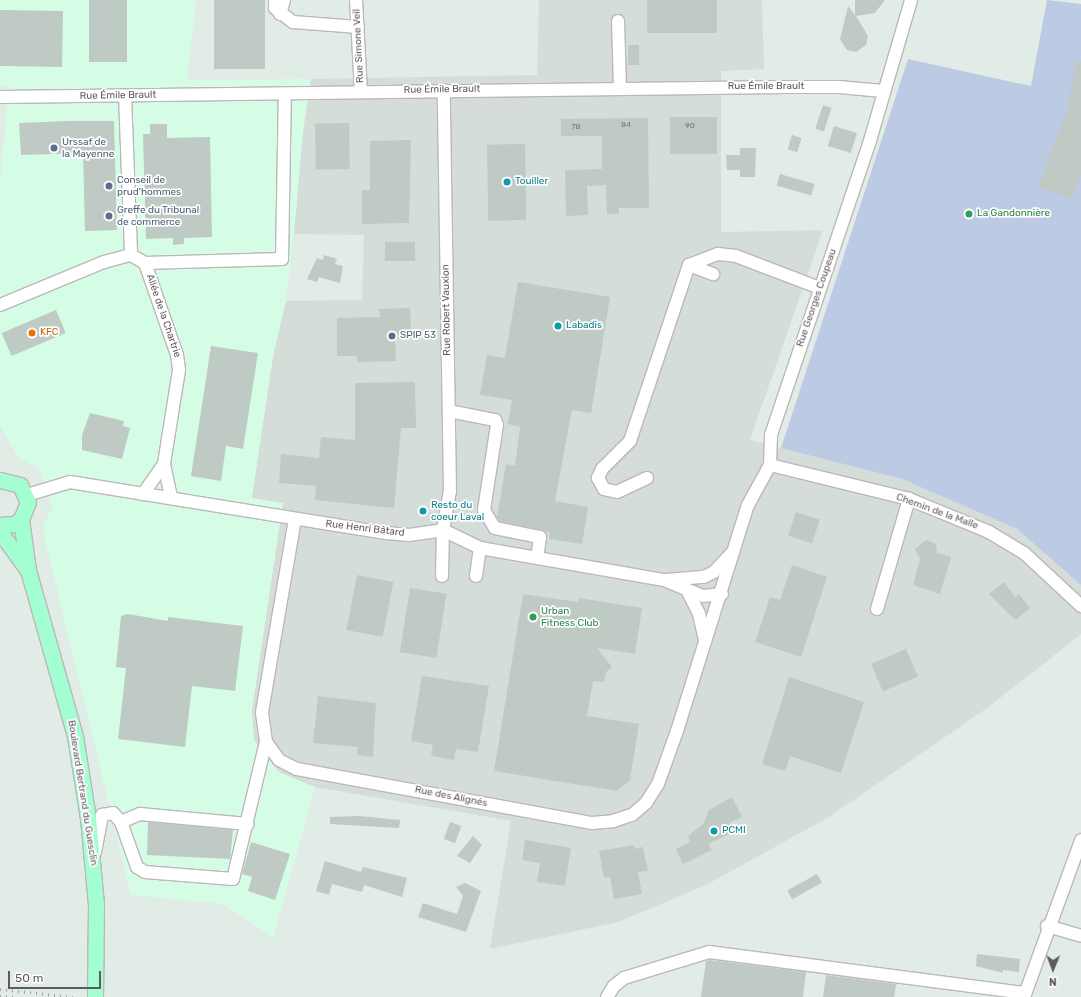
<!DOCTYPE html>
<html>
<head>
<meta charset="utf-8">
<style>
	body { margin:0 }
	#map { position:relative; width:1081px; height:997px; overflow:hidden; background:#e1ece6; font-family:Rubik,sans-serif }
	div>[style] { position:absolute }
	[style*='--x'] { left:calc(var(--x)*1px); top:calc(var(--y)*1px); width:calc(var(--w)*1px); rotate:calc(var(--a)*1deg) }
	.commercial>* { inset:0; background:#d5fde6 }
	.industrial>* { inset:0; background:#d5ddd8 }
	.green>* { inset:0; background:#bdcae4 }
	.building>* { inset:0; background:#bfcac4; transform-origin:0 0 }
	.roads { filter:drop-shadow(1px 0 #bdb6bb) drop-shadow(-1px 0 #bdb6bb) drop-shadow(0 1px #bdb6bb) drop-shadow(0 -1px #bdb6bb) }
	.minor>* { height:12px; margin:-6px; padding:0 6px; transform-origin:6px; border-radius:6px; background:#fff }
	.major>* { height:15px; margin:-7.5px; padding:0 7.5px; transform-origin:7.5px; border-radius:7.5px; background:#a3fed2 }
	.rail>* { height:3px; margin-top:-1.5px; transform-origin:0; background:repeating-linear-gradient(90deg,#a4a1a3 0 1px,transparent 0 6px) }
	.dots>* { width:11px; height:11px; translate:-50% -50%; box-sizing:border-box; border:2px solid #fff; border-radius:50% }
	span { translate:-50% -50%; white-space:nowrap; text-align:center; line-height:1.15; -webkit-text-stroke:3.5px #fff; paint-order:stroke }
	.number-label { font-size:8px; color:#797579 }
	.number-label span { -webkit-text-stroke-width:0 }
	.street-label { font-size:10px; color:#625960 }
	.service-label { font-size:10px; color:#4e5e75 }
	.left { translate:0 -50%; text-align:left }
	.culture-label { font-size:10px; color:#0d838f }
	.leisure-label { font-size:10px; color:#27864d }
	.food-label { font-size:10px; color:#c56008 }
	.north { position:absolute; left:1033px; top:949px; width:40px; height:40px; -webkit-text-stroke:3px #fff; paint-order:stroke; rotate:181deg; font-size:11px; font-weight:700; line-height:16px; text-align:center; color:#625960 }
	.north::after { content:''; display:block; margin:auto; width:14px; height:18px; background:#625960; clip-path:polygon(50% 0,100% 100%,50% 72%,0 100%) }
	.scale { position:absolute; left:8px; top:971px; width:93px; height:18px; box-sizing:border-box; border:2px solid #625960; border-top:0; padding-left:5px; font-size:12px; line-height:14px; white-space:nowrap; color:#625960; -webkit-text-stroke:3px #fff; paint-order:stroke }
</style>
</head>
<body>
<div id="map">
	<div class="commercial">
		<i style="clip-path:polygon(0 0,196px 0,187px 80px,311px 79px,286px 301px,273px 357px,252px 498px,283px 503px,252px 711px,254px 740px,279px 772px,315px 787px,273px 938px,223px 904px,131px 895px,44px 535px,44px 523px,53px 507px,39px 469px,17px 456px,0 424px,0 182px,9px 87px,0 87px)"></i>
	</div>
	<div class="industrial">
		<i style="clip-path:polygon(539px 0,762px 0,764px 69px,721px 71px,721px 232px,823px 230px,750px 440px,902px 479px,1017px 529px,1081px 585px,1081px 634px,990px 706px,829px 817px,706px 885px,618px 922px,490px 949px,511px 821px,315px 787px,279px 772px,254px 740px,252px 711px,283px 503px,252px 498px,273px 357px,286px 301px,362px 300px,364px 235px,294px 234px,303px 132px,311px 79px,537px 75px)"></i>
	</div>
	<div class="green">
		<i style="clip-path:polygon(1047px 0,1081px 4px,1081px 585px,1017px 529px,902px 479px,781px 448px,908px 59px,1031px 86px)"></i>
	</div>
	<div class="building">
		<i style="left:89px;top:0;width:38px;height:62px"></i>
		<i style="left:214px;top:0;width:51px;height:69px"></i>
		<i style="left:647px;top:0;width:70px;height:33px"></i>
		<i style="clip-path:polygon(855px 0,885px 0,875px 13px,856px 16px,868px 36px,866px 45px,856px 52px,847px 50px,840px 39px,848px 6px,855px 15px)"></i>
		<i style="left:0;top:10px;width:63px;height:56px;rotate:1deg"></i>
		<i style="left:628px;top:45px;width:11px;height:20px"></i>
		<i style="clip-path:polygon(1076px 62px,1081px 62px,1081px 174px,1072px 199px,1038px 187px,1068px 106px)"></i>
		<i style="left:823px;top:105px;width:9px;height:25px;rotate:18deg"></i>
		<i style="left:717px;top:117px;width:37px;height:47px;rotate:90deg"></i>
		<i style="clip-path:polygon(648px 118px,649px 208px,619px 208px,619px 214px,607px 214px,606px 185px,587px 186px,588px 215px,566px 216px,565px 170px,602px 169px,602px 136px,561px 136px,561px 119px)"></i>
		<i style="clip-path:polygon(68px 121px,114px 121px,117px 230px,85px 231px,83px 153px,21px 155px,19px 123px)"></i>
		<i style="left:349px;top:123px;width:46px;height:34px;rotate:89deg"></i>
		<i style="clip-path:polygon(150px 124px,167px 124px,167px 138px,210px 137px,212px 237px,184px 238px,184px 244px,173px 245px,173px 238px,146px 239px,143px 134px,150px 134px)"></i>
		<i style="left:834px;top:126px;width:24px;height:21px;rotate:17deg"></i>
		<i style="left:792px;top:135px;width:10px;height:15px;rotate:17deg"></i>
		<i style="clip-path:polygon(411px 140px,409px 223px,362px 224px,362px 190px,370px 190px,370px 141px)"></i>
		<i style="left:525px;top:144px;width:76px;height:38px;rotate:89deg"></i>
		<i style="clip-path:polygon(740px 148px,756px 148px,755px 177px,740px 177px,740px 170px,727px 170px,726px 155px,740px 155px)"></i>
		<i style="left:780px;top:174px;width:36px;height:12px;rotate:16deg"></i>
		<i style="left:385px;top:242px;width:30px;height:19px"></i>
		<i style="clip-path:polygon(324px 255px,337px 259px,335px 264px,343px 266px,340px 283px,319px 277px,317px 282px,307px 279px,317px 258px,323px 260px)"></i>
		<i style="clip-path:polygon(518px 282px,610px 297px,591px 413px,572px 410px,555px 501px,588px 507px,582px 544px,549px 539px,550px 532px,500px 521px,497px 517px,506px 464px,515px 466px,520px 427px,508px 424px,512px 400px,480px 395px,487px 355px,505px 358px)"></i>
		<i style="clip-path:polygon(410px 308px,411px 330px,399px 330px,399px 339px,395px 339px,396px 361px,357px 362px,357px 356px,337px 356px,337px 318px,380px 317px,379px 309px)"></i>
		<i style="left:56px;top:310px;width:25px;height:59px;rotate:67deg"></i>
		<i style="clip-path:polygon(211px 346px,258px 353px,243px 449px,226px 446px,221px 481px,191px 476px)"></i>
		<i style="clip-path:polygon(415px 382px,416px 428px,401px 428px,394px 508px,315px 500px,316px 486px,279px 483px,281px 454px,319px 458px,321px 437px,355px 440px,355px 383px)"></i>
		<i style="clip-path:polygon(90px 413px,124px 421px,123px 426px,130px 428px,122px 459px,82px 450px,82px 435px)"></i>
		<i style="left:796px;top:512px;width:25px;height:25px;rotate:18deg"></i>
		<i style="clip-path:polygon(926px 540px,936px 544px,937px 553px,951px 557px,940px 594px,913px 585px,920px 559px,915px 549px)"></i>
		<i style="clip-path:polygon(792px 565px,827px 577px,801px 657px,755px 642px,770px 597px,780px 600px)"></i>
		<i style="left:357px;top:575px;width:37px;height:56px;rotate:11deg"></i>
		<i style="clip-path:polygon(1004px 582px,1015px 597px,1019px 594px,1030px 608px,1015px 620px,989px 594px)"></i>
		<i style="left:410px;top:588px;width:37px;height:65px;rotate:9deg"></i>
		<i style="clip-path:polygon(523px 594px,578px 602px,579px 598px,642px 608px,635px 654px,597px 648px,612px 667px,606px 672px,604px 682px,593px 681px,587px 716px,639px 724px,630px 780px,617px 791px,494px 771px)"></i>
		<i style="clip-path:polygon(128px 614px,168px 621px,168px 617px,243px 626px,235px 691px,192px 686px,185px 747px,118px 739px,126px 668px,116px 667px,121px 616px)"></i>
		<i style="left:906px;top:649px;width:30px;height:38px;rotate:67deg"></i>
		<i style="clip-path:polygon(422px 676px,489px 686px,478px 752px,456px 749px,454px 760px,431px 756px,433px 745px,411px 741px)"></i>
		<i style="clip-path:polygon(789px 677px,864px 702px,841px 773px,790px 756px,785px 771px,762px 764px)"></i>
		<i style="clip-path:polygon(318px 696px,376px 703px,373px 757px,357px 755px,358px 747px,313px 743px)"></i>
		<i style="clip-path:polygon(732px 797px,742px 817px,729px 823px,733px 832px,708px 844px,712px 850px,683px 864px,676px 849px,690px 842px,688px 836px,704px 823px,709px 810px)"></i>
		<i style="clip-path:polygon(359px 816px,400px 820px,399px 828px,330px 824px,330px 817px)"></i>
		<i style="clip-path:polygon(148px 822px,233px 830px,230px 859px,147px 855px)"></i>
		<i style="left:450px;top:822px;width:12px;height:18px;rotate:20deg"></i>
		<i style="clip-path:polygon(473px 836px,482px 845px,470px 863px,457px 856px)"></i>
		<i style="clip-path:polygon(525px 840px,571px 848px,565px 886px,537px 882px,540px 863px,522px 860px)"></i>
		<i style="clip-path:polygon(251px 842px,290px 854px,275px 900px,248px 891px,252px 877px,242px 874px)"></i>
		<i style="clip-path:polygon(634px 845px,634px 849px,643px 847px,648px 871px,638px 872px,642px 894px,614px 899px,610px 877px,604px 878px,599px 851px)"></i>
		<i style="clip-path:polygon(325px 861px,361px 872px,363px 867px,407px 878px,402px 897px,364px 885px,362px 892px,332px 884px,329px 895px,316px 891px)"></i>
		<i style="left:817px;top:874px;width:10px;height:34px;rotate:61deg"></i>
		<i style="clip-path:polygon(465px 883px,481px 891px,466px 932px,418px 917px,423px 903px,457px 914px,463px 896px,456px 887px)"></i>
		<i style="clip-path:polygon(977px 954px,1020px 959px,1019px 972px,1003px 970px,1003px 973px,976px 966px)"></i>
		<i style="clip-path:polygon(710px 960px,806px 972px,803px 997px,701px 997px,706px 961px)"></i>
		<i style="clip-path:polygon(826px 975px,896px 984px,894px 997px,823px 997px)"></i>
	</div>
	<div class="roads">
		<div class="minor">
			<i style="--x:275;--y:0;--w:8;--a:90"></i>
			<i style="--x:275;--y:8;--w:23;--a:38"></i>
			<i style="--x:293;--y:22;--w:65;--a:4.4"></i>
			<i style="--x:356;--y:0;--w:92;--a:86.9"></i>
			<i style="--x:280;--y:14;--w:15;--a:-74"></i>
			<i style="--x:618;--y:21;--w:68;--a:88.3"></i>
			<i style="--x:125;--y:96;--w:159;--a:87.8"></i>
			<i style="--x:0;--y:97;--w:784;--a:-0.73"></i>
			<i style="--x:784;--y:87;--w:55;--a:0"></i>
			<i style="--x:839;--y:87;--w:44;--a:5.2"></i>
			<i style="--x:145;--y:263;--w:137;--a:-1.7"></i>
			<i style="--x:282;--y:259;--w:165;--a:-89"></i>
			<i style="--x:689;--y:265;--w:26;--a:21"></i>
			<i style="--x:0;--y:305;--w:113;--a:-22.5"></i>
			<i style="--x:104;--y:262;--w:28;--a:-15"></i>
			<i style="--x:131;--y:255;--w:16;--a:30"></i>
			<i style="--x:145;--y:263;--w:97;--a:70.8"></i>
			<i style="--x:177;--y:355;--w:15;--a:82"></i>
			<i style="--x:179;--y:370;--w:95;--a:99.1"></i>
			<i style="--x:164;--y:464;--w:37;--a:125"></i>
			<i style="--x:449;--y:411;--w:47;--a:11.1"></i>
			<i style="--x:495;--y:420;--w:5;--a:68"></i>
			<i style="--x:497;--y:425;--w:86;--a:98.7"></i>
			<i style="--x:484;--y:510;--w:21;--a:59"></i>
			<i style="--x:495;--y:528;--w:46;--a:11.3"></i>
			<i style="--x:540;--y:537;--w:21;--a:98"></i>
			<i style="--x:164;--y:464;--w:35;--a:78"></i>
			<i style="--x:770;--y:465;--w:143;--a:13.7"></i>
			<i style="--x:909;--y:499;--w:87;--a:22.4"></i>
			<i style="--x:989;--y:532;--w:41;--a:31"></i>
			<i style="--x:1024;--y:553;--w:78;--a:42.9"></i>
			<i style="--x:647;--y:478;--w:33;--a:155"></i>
			<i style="--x:617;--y:492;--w:13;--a:-167"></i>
			<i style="--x:604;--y:489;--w:13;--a:-119"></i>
			<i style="--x:598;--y:478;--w:10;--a:-66"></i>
			<i style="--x:602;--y:469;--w:40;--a:-45"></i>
			<i style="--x:630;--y:441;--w:186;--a:-71.5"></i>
			<i style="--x:689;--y:265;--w:31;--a:-21"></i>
			<i style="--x:718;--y:254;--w:18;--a:6"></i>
			<i style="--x:736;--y:256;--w:90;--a:20.9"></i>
			<i style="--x:27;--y:495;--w:45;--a:-16.8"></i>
			<i style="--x:70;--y:482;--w:320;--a:9.2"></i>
			<i style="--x:386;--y:533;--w:23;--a:5"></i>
			<i style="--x:409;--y:535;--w:34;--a:-8"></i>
			<i style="--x:443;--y:530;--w:41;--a:25.9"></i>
			<i style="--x:480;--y:548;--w:187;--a:9.9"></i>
			<i style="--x:664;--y:580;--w:42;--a:22.3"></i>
			<i style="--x:703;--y:596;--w:19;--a:-6"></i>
			<i style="--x:295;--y:519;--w:197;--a:99.7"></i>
			<i style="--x:262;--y:713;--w:29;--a:82"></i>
			<i style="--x:266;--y:742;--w:22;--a:54"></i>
			<i style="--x:279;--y:760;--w:20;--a:27"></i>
			<i style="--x:297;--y:769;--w:300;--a:10.4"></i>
			<i style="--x:592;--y:823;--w:21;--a:-5"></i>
			<i style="--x:613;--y:821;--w:20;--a:-18"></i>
			<i style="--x:632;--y:815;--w:18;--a:-41"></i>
			<i style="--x:646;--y:803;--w:22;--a:-58"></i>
			<i style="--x:658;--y:784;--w:56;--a:-70.3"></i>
			<i style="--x:677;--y:731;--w:237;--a:-72.6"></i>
			<i style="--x:748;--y:505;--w:46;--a:-61.2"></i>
			<i style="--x:770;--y:465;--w:30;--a:-88"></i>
			<i style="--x:771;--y:435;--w:307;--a:-71.4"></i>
			<i style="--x:869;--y:144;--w:150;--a:-73.7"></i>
			<i style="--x:442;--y:576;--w:46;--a:-88.8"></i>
			<i style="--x:443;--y:530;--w:39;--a:-80"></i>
			<i style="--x:450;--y:492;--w:402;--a:-90.9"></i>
			<i style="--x:476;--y:576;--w:28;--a:-82"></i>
			<i style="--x:666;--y:580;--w:38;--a:-5"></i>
			<i style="--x:704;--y:577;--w:11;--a:-27"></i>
			<i style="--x:714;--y:572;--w:26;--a:-47"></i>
			<i style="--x:688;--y:592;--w:25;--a:63"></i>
			<i style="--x:699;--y:614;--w:28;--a:77"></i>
			<i style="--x:877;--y:609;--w:115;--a:-73.8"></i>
			<i style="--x:121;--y:822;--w:21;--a:-23"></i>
			<i style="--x:140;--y:814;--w:108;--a:5.3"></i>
			<i style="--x:95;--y:852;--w:38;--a:-79"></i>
			<i style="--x:102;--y:815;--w:11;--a:-10"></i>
			<i style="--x:113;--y:813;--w:12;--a:48"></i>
			<i style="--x:121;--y:822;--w:48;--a:70.4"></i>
			<i style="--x:137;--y:867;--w:9;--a:32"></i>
			<i style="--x:145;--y:872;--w:88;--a:4.5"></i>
			<i style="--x:233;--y:879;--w:141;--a:-76.5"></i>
			<i style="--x:1047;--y:926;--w:35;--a:16"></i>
			<i style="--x:607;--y:997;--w:13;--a:-58"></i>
			<i style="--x:614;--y:986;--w:13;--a:-39"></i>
			<i style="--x:624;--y:978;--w:89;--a:-17"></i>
			<i style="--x:709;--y:952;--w:319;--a:7.4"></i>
			<i style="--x:1024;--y:997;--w:167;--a:-70"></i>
		</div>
		<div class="major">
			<i style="--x:0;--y:480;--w:21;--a:14"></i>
			<i style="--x:20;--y:485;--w:19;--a:65"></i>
			<i style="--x:28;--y:502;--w:18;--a:112"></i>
			<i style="--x:21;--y:519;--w:9;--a:144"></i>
			<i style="--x:14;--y:524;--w:14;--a:176"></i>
			<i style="--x:21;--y:519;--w:51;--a:82.2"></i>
			<i style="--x:28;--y:570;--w:173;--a:74.2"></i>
			<i style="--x:75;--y:736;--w:83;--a:81"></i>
			<i style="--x:88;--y:818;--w:86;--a:84.7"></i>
			<i style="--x:96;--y:904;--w:93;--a:90.6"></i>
			<i style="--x:0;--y:532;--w:46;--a:53.9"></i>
		</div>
	</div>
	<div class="rail">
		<i style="--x:0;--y:989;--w:73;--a:6.3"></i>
		<i style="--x:0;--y:996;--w:16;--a:4"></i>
	</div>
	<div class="dots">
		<i style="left:54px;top:148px;background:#5c6f8a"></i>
		<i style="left:507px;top:182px;background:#0f9aa8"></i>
		<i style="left:109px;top:186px;background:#5c6f8a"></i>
		<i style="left:969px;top:214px;background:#2e9e5b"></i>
		<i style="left:109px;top:216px;background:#5c6f8a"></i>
		<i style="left:558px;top:326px;background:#0f9aa8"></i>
		<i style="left:32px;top:333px;background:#e8710a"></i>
		<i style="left:392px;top:336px;background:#5c6f8a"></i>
		<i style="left:423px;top:511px;background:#0f9aa8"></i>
		<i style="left:533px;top:617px;background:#2e9e5b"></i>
		<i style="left:714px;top:831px;background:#0f9aa8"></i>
	</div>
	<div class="number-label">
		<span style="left:626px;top:125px">84</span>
		<span style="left:690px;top:126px">90</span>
		<span style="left:576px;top:127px">78</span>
	</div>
	<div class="street-label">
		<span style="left:359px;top:46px;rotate:-93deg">Rue Simone Veil</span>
		<span style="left:766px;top:87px">Rue Émile Brault</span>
		<span style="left:442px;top:90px;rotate:-1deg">Rue Émile Brault</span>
		<span style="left:118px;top:96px;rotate:-1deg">Rue Émile Brault</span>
		<span style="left:817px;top:298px;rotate:-71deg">Rue Georges Coupeau</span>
		<span style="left:447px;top:310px;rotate:-91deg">Rue Robert Vauxion</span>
		<span style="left:163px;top:316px;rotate:71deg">Allée de la Chartrie</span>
		<span style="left:937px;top:512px;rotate:20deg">Chemin de la Malle</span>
		<span style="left:365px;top:529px;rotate:7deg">Rue Henri Bâtard</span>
		<span style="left:82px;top:793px;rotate:81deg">Boulevard Bertrand du Guesclin</span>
		<span style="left:451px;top:797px;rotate:11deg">Rue des Alignés</span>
	</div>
	<div class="service-label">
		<span class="left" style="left:62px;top:148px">Urssaf de<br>la Mayenne</span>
		<span class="left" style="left:117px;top:186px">Conseil de<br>prud'hommes</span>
		<span class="left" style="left:117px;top:216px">Greffe du Tribunal<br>de commerce</span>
		<span class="left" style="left:400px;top:336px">SPIP 53</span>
	</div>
	<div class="culture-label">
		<span class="left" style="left:515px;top:182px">Touiller</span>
		<span class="left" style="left:566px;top:326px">Labadis</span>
		<span class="left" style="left:431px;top:511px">Resto du<br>coeur Laval</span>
		<span class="left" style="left:722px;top:831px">PCMI</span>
	</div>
	<div class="leisure-label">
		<span class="left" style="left:977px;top:214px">La Gandonnière</span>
		<span class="left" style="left:541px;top:617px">Urban<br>Fitness Club</span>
	</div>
	<div class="food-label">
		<span class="left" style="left:40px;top:333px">KFC</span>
	</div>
	<div class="north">N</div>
	<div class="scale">50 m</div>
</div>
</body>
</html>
